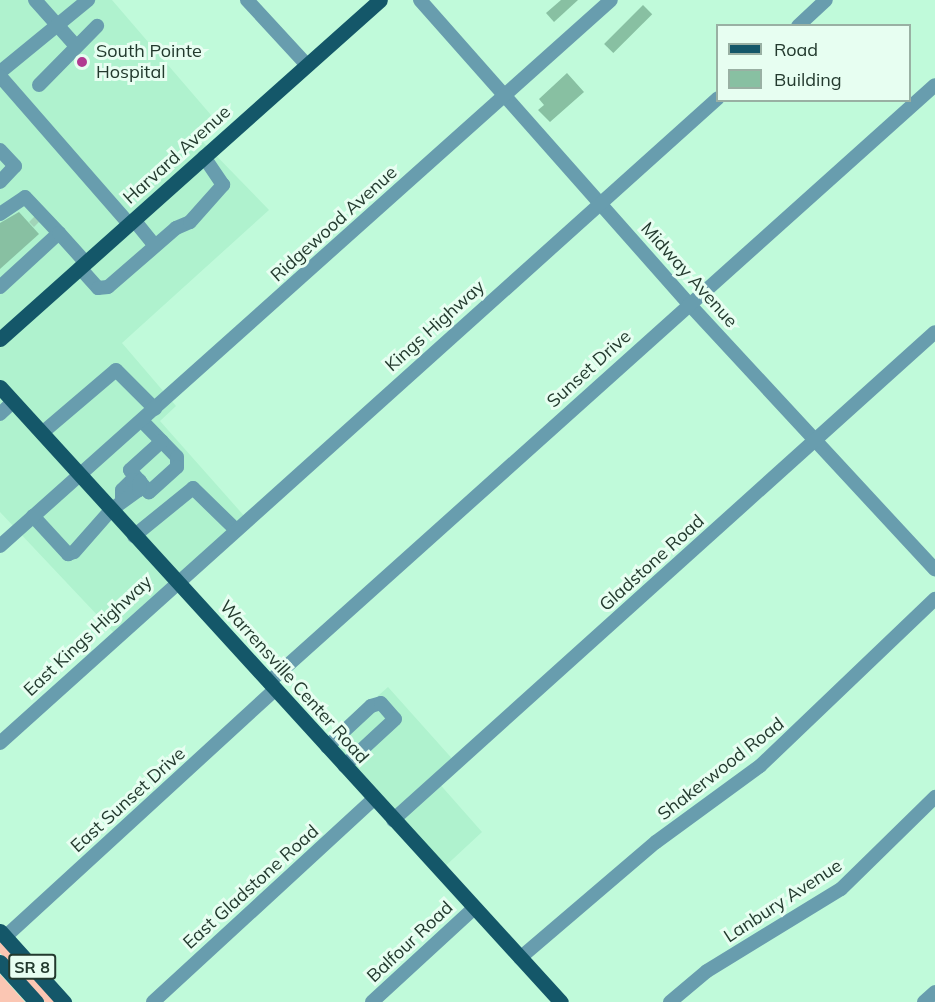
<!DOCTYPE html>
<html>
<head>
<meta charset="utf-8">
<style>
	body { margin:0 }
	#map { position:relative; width:935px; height:1002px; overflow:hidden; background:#c0fada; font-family:Mulish,sans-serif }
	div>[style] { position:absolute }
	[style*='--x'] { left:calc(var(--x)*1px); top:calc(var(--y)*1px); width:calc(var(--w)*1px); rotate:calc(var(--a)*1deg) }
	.built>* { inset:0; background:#aff2ce }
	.green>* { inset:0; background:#fbc6b3 }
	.building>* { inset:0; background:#88c0a2; transform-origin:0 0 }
	.minor-tunnel>* { height:14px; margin-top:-7px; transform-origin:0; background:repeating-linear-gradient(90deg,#a1d4b8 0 14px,transparent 0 21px) }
	.minor>* { height:14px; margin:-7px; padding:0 7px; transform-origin:7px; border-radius:7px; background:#689dae }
	.major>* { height:15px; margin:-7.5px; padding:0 7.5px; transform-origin:7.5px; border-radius:7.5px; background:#145769 }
	.dots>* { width:16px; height:16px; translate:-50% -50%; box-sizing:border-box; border:3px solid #e7fef1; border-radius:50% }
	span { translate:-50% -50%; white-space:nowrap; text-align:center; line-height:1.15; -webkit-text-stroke:6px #e7fef1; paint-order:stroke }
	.shield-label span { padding:2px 4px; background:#e7fef1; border:2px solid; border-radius:4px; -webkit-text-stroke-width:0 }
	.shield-label { font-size:16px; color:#233a2e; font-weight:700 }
	.poi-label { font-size:18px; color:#233a2e }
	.left { translate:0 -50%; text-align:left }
	.street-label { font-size:18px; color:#233a2e }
	.legend { position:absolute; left:716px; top:24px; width:195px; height:78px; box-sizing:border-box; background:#e7fef1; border:2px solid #99b0a3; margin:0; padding:8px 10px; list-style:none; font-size:18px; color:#233a2e }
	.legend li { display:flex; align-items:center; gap:12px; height:30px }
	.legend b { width:30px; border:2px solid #99b0a3 }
</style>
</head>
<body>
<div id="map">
	<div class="built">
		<i style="clip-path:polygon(0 0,112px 0,217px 122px,200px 139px,269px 210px,122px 343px,176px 406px,160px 421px,246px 518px,116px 635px,0 512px)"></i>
		<i style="clip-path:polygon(388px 687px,456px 763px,437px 781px,482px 832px,439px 872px,324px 744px)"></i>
	</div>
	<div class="green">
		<i style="clip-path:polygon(0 940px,56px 1002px,45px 1002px,0 953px)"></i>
		<i style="clip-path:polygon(0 974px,25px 1002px,0 1002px)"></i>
	</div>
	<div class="building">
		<i style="clip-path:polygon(561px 0,578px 0,554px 22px,546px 13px)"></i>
		<i style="left:643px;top:5px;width:13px;height:55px;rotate:45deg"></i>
		<i style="clip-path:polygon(567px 73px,584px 92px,550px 122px,538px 110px,544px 105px,539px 99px)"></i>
		<i style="clip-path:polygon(19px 212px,39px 234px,0 269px,0 223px)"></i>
	</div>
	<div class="minor-tunnel">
		<i style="--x:34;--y:217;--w:7;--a:45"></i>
	</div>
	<div class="minor">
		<i style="--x:35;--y:0;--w:62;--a:48.3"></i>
		<i style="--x:247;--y:0;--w:88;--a:47.3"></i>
		<i style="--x:420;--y:0;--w:406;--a:48.5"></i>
		<i style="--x:689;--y:304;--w:362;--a:47.2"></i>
		<i style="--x:798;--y:26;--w:38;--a:-43"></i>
		<i style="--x:0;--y:72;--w:114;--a:-39.3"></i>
		<i style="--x:0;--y:76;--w:196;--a:48.9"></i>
		<i style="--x:39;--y:85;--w:83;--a:-45.5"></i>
		<i style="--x:0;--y:150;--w:22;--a:47"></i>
		<i style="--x:15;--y:166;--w:22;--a:133"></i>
		<i style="--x:0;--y:214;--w:30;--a:-34"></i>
		<i style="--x:25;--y:197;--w:50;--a:46.6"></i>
		<i style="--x:134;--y:220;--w:33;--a:51"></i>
		<i style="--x:80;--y:268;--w:27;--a:48"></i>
		<i style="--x:98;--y:288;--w:10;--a:-6"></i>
		<i style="--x:108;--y:287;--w:90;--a:-40.9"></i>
		<i style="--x:176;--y:228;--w:15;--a:-23"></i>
		<i style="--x:190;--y:222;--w:50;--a:-48.3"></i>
		<i style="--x:223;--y:185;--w:34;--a:-124"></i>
		<i style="--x:0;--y:287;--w:80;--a:-42.5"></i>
		<i style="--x:59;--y:233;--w:40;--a:48"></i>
		<i style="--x:0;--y:414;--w:18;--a:-43"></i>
		<i style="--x:142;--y:421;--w:50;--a:45.8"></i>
		<i style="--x:177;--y:457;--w:10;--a:90"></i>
		<i style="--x:177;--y:467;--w:38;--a:138"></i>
		<i style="--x:149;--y:492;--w:29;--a:-131"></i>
		<i style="--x:130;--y:470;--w:43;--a:-42.2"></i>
		<i style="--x:42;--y:433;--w:97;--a:-40.4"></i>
		<i style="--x:116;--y:370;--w:55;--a:45"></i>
		<i style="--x:122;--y:500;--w:10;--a:-90"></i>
		<i style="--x:122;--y:490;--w:14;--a:-45"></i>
		<i style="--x:132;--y:480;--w:8;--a:7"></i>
		<i style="--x:33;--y:516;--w:52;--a:47.4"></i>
		<i style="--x:68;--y:554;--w:6;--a:-18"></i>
		<i style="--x:74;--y:552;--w:56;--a:-48.6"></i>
		<i style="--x:111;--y:510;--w:34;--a:-36"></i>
		<i style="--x:139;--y:490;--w:9;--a:-84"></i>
		<i style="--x:134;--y:536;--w:76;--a:-39.1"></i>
		<i style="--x:193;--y:488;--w:57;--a:44.3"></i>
		<i style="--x:0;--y:546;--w:819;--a:-41.78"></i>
		<i style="--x:269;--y:682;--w:894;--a:-41.87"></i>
		<i style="--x:0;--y:743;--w:965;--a:-41.93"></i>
		<i style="--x:327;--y:747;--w:60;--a:-43"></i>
		<i style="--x:371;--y:706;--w:10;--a:-17"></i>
		<i style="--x:381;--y:703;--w:21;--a:49"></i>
		<i style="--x:395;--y:719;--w:69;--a:137.3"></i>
		<i style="--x:393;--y:820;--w:729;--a:-42"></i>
		<i style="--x:5;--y:937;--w:366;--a:-42.5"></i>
		<i style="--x:520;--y:958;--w:179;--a:-40.5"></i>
		<i style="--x:656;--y:842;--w:129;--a:-36.2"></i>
		<i style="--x:760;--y:766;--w:242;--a:-43.7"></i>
		<i style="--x:153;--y:1002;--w:300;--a:-42.6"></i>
		<i style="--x:372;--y:1002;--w:137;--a:-42.6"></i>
		<i style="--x:670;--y:1002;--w:48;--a:-40"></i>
		<i style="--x:707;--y:971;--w:157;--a:-31.5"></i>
		<i style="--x:841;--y:889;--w:132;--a:-44.4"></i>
		<i style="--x:924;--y:1002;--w:15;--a:-42"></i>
	</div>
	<div class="major">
		<i style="--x:0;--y:339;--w:509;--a:-41.74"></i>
		<i style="--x:0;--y:387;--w:832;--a:47.63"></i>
		<i style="--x:0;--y:931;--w:96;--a:48"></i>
		<i style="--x:0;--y:962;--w:54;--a:48"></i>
	</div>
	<div class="dots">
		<i style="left:82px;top:62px;background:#b13a91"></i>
	</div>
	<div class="shield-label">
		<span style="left:32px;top:967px">SR 8</span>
	</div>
	<div class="poi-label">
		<span class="left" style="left:96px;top:62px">South Pointe<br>Hospital</span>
	</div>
	<div class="street-label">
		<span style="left:177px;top:155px;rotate:-42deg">Harvard Avenue</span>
		<span style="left:334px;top:224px;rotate:-42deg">Ridgewood Avenue</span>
		<span style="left:689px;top:275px;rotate:48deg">Midway Avenue</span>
		<span style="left:435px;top:326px;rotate:-42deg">Kings Highway</span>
		<span style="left:589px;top:369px;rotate:-42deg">Sunset Drive</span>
		<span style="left:652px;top:563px;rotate:-42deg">Gladstone Road</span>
		<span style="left:88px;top:636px;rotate:-43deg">East Kings Highway</span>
		<span style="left:294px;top:682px;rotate:48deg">Warrensville Center Road</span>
		<span style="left:721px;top:769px;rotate:-38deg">Shakerwood Road</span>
		<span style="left:128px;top:800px;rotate:-42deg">East Sunset Drive</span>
		<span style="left:251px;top:887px;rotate:-42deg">East Gladstone Road</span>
		<span style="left:783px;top:901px;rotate:-33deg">Lanbury Avenue</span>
		<span style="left:410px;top:942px;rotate:-43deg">Balfour Road</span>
	</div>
	<ul class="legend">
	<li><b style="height:8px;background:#145769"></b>Road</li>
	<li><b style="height:16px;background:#88c0a2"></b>Building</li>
	</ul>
</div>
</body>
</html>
